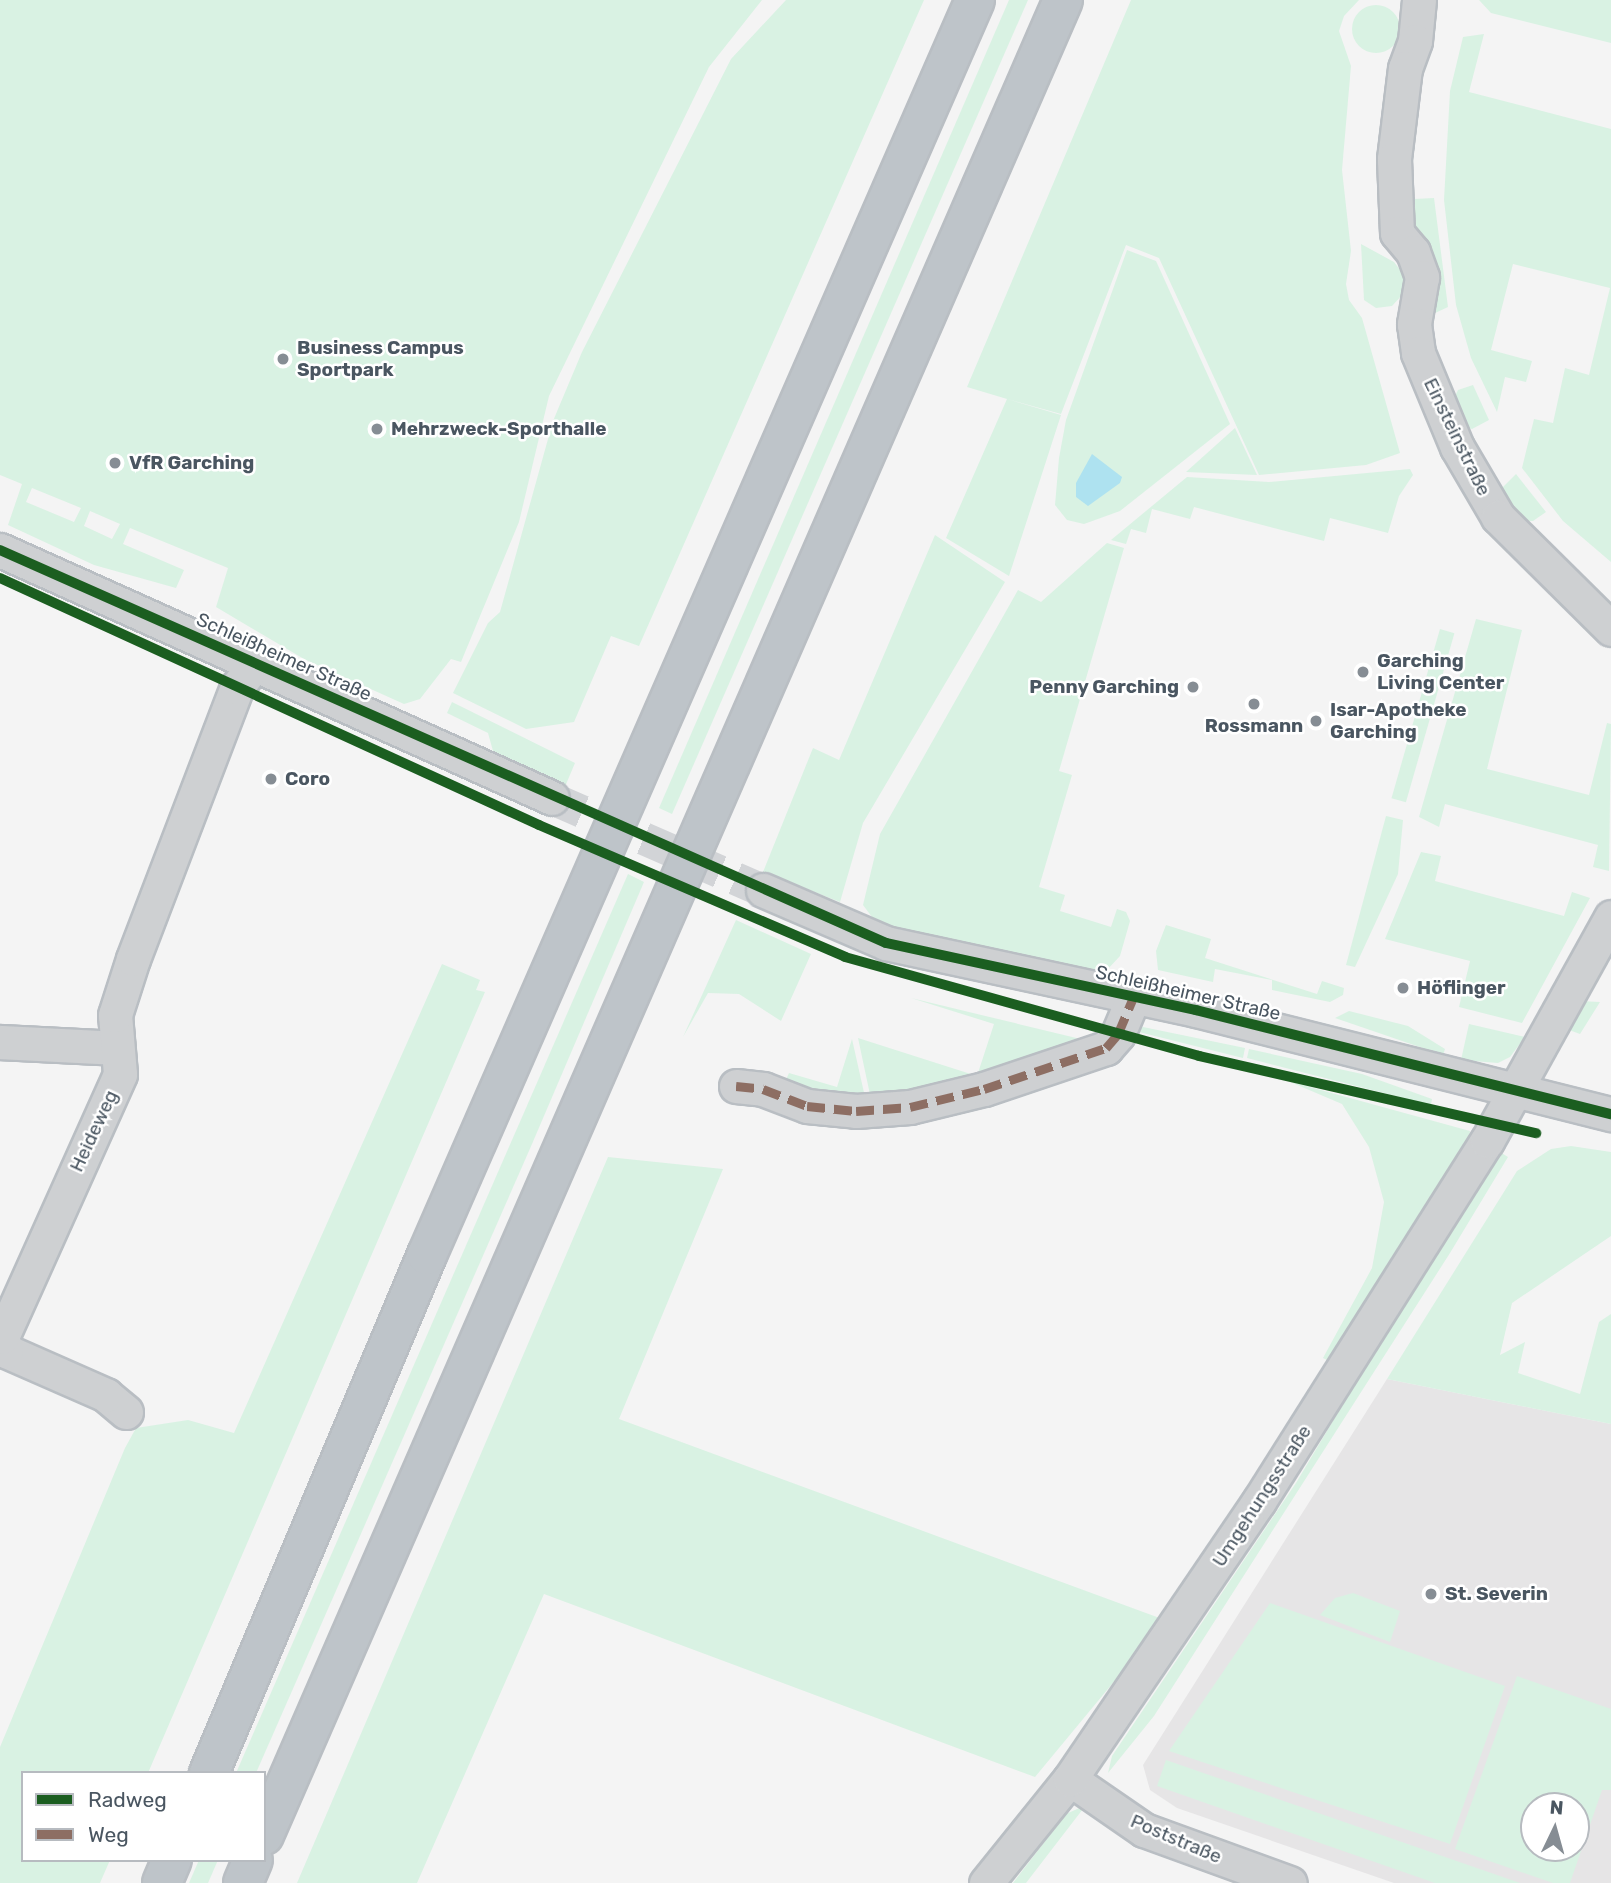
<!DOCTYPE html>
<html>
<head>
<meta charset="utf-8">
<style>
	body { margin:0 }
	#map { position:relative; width:1611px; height:1883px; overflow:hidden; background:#f4f4f4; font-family:Rubik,sans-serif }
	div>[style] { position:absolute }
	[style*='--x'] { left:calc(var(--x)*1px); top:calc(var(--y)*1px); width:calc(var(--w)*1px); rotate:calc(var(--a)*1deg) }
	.education>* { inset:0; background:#e6e5e6 }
	.green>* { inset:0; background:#d9f2e3; transform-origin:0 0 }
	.round { border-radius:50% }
	.water>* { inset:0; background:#aee2f0 }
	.minor-tunnel>* { height:33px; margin-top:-16.5px; transform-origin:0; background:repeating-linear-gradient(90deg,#d2d4d7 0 33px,transparent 0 50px) }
	.roads { filter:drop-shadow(2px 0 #b9bec3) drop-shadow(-2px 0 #b9bec3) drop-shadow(0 2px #b9bec3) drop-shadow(0 -2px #b9bec3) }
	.minor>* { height:33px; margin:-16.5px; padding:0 16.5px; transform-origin:16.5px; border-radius:16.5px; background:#ced0d2 }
	.highway>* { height:38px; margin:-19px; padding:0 19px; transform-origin:19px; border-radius:19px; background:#bec4c9 }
	.quiet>* { height:9px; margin-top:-4.5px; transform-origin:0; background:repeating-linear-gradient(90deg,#8d6e63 0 18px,transparent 0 27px) }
	.cycleway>* { height:10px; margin:-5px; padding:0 5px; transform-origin:5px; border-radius:5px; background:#1b5e20 }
	.dots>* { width:19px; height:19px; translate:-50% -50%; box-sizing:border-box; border:4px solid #fff; border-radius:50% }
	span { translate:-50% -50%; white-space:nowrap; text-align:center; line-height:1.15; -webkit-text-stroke:5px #fff; paint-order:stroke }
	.poi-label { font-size:19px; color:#4a5661; font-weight:700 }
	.left { translate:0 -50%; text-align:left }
	.right { translate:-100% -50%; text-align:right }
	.street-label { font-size:19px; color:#4a5661 }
	.legend { position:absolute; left:21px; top:1771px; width:245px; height:91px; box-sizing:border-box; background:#fff; border:2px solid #b7bbc0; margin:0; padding:9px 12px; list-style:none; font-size:21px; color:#4a5661 }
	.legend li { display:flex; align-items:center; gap:14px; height:35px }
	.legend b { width:35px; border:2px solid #b7bbc0 }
	.north { position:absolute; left:1520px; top:1792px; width:70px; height:70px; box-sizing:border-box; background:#fff; border:2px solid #b7bbc0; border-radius:50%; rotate:5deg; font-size:19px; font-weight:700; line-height:28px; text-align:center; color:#4a5661 }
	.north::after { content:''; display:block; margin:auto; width:24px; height:32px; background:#868d94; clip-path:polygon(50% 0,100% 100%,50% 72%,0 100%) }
</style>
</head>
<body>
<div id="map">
	<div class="education">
		<i style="clip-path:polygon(evenodd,1387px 1379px,1611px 1424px,1611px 1883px,1394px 1883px,1177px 1808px,1150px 1790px,1143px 1765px,1387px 1379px,1534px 1806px,1576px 1806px,1576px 1848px,1534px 1848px,1534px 1806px)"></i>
	</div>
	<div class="green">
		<i style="clip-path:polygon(evenodd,0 0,762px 0,709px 67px,549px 396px,519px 522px,461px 662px,451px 659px,420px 699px,404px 704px,304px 659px,216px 607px,228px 568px,130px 528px,123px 544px,184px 570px,176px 588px,94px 565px,8px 525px,22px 484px,0 475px,0 0,32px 488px,81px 508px,74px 522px,26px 502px,32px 488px,0 0,90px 511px,120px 524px,112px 539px,84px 526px,90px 511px)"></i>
		<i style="clip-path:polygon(786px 0,924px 0,639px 646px,611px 636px,574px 722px,526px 729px,453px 693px,488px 623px,500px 612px,553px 421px,582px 352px,731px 59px)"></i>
		<i style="clip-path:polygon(1009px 0,1028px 0,672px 814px,659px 808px)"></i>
		<i style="clip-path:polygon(1131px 0,1359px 0,1344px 16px,1339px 31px,1351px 66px,1342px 170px,1351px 251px,1346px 284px,1349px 300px,1362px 318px,1400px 453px,1366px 465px,1259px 475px,1159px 258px,1126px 245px,1061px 414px,1007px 399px,1061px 415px,1009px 576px,946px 538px,1007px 399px,967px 387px)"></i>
		<i style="clip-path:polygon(1479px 0,1611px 0,1611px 43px,1491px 13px)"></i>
		<i class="round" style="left:1352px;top:5px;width:48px;height:48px"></i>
		<i style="clip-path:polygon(1484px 34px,1469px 92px,1611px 129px,1611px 562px,1563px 521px,1522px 468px,1534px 419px,1553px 423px,1565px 368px,1589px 375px,1610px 288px,1513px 264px,1491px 350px,1532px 361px,1526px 382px,1505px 377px,1497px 412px,1471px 358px,1456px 305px,1444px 200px,1450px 91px,1463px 37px)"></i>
		<i style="clip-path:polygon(1434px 198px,1448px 307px,1433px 314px,1436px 285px,1413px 228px,1414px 199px)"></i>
		<i style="clip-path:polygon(1361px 244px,1394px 262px,1405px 276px,1404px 293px,1392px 306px,1376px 308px,1364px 300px)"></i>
		<i style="clip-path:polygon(1127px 250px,1156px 261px,1230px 424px,1120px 511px,1084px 524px,1067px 520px,1055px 505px,1059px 458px,1066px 420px)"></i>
		<i style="clip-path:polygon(1473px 385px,1489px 420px,1472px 429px,1462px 426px,1453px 400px,1458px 390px)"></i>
		<i style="clip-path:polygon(1235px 428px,1257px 475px,1186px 472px)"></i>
		<i style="clip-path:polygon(1410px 469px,1413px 475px,1399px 496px,1388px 533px,1330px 518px,1324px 541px,1194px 507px,1190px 519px,1152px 509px,1146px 533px,1131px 529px,1126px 544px,1111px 540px,1187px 477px,1269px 482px)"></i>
		<i style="clip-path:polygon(1516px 474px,1546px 512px,1533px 521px,1521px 521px,1501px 497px,1502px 488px)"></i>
		<i style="clip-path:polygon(935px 535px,1005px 582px,863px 823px,840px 902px,763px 872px,813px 748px,839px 760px)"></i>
		<i style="clip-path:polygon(1107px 543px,1124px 548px,1059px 771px,1072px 775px,1039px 887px,1065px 895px,1060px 911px,1111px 927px,1117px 909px,1126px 912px,1130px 921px,1120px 956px,1107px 970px,1094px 972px,878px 925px,863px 905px,880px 834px,1018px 590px,1041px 602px)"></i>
		<i style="clip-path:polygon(1476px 619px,1522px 630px,1487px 769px,1589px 795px,1607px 723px,1611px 724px,1609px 871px,1593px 867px,1598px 845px,1445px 804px,1439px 827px,1419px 817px)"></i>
		<i style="left:1440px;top:629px;width:15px;height:176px;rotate:16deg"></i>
		<i style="clip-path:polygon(452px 702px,575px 763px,564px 789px,493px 751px,488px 733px,447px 713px)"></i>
		<i style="clip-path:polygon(1386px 816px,1403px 820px,1398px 874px,1355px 967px,1346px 965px)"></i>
		<i style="clip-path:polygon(1421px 852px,1441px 856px,1435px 881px,1564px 916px,1572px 892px,1590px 898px,1522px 1023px,1459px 1007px,1470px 961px,1385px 939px)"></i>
		<i style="clip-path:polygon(628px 874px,644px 882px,532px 1144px,256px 1773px,236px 1773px)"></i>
		<i style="clip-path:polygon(736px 920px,811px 954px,781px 1021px,739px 994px,708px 993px,683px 1037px)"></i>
		<i style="clip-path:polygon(1166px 925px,1211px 939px,1205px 958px,1317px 994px,1322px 981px,1344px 988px,1343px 995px,1330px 1002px,1272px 990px,1272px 980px,1215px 969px,1213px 982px,1158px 970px,1156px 951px)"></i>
		<i style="clip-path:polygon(442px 964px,480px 980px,476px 990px,485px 992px,148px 1773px,23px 1773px,23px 1860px,110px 1860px,100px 1883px,0 1883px,0 1747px,125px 1448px,136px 1428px,188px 1420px,234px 1433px)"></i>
		<i style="clip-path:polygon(911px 998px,1093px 1042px,1004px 1073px,872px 1104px,858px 1038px,977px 1076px,994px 1024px)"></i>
		<i style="clip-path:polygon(1580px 1001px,1600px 1002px,1580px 1034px,1561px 1027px)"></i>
		<i style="clip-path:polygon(1349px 1011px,1408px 1026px,1445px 1049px,1443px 1055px,1335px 1018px)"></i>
		<i style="clip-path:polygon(1469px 1024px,1525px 1037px,1510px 1057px,1498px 1063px,1461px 1060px)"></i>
		<i style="clip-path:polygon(1143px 1027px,1245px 1048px,1243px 1058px,1135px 1031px)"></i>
		<i style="clip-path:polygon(852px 1039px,867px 1106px,783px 1086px,789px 1073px,837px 1087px)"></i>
		<i style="clip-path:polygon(1249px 1049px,1362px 1074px,1432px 1099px,1431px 1105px,1247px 1058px)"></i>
		<i style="clip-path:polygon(1288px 1081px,1470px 1131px,1469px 1140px,1337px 1365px,1323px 1358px,1372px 1268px,1384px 1202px,1369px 1147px,1342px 1104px)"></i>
		<i style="clip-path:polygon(1571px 1146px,1611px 1152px,1611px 1236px,1512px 1303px,1500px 1355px,1525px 1342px,1518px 1373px,1580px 1394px,1599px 1322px,1611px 1314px,1611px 1424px,1387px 1379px,1517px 1171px,1551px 1149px)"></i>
		<i style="clip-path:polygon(1495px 1149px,1508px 1157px,1450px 1253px,1154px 1716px,1108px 1773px,1112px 1756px,1296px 1483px)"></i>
		<i style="clip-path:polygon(608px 1157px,723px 1169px,619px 1419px,1165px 1620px,1035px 1777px,544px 1594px,417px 1883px,297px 1883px)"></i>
		<i style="clip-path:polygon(1353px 1593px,1400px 1611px,1390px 1642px,1320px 1615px,1335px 1598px)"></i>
		<i style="clip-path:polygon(1270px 1603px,1505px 1686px,1450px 1844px,1169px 1751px)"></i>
		<i style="clip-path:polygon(evenodd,1517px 1676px,1611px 1709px,1611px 1790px,1602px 1790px,1570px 1883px,1553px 1883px,1455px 1849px,1517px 1676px,1576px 1806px,1576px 1848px,1534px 1848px,1534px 1806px,1576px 1806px)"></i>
		<i style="clip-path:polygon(1166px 1760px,1520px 1883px,1435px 1883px,1157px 1786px)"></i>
		<i style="clip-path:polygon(1086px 1805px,1026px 1883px,1013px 1883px,1066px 1814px)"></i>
		<i style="clip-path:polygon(199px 1860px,218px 1860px,208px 1883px,189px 1883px)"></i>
	</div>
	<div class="water">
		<i style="clip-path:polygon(1092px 454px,1122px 477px,1120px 483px,1088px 506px,1076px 497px,1076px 483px)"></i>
	</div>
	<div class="minor-tunnel">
		<i style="--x:552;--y:798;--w:230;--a:23.6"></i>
	</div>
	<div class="roads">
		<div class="minor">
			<i style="--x:1419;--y:0;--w:41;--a:95.6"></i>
			<i style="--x:1415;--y:41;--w:29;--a:110"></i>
			<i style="--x:1405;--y:68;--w:92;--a:96.9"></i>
			<i style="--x:1394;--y:159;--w:74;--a:87.7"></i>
			<i style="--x:1397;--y:233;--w:25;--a:50"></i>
			<i style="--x:1413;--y:252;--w:27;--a:70"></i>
			<i style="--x:1422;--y:277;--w:48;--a:99.7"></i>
			<i style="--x:1414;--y:324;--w:29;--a:82"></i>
			<i style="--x:1418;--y:353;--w:102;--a:67.5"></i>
			<i style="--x:1457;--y:447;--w:81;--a:59.6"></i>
			<i style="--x:1498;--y:517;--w:159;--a:44.7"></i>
			<i style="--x:0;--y:550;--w:605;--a:24.19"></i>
			<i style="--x:763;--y:890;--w:134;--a:23.3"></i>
			<i style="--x:886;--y:943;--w:317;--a:12.2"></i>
			<i style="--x:1196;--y:1010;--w:428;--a:14.1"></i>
			<i style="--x:0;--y:1042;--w:117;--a:2.9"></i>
			<i style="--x:736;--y:1086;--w:27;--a:6"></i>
			<i style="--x:763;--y:1089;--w:47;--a:21.1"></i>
			<i style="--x:807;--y:1106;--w:49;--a:5.8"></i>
			<i style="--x:856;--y:1111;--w:54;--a:-4.2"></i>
			<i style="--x:910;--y:1107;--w:76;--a:-13.7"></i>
			<i style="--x:984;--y:1089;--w:129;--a:-18.6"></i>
			<i style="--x:1106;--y:1048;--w:18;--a:-49"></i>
			<i style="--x:1118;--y:1034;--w:41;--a:-67.2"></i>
			<i style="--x:126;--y:1412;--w:26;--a:-140"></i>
			<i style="--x:106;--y:1395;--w:109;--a:-156.3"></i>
			<i style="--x:6;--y:1351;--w:15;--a:-106"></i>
			<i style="--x:2;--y:1337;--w:288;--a:-65.8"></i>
			<i style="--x:120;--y:1074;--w:59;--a:-94.8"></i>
			<i style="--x:115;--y:1015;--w:59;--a:-72.2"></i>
			<i style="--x:133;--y:959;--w:291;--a:-69.1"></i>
			<i style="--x:237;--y:687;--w:29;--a:-52"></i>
			<i style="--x:1070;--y:1779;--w:90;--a:34.6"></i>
			<i style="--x:1144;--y:1830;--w:155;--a:20"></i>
			<i style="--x:986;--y:1883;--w:134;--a:-51.1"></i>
			<i style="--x:1070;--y:1779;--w:336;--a:-55.8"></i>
			<i style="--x:1259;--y:1501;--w:426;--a:-57.7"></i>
			<i style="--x:1487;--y:1141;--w:256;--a:-61"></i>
		</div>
		<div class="highway">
			<i style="--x:209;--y:1773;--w:562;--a:-67.18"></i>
			<i style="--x:427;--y:1255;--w:1369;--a:-66.41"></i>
			<i style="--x:264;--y:1835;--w:2001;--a:-66.47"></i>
			<i style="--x:162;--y:1883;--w:25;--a:-67"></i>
			<i style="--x:243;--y:1883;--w:25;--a:-67"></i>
		</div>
	</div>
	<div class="quiet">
		<i style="--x:736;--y:1086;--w:27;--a:6"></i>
		<i style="--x:763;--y:1089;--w:47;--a:21.1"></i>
		<i style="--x:807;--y:1106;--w:49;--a:5.8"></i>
		<i style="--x:856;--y:1111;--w:54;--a:-4.2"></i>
		<i style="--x:910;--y:1107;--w:76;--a:-13.7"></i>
		<i style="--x:984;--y:1089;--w:129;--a:-18.6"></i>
		<i style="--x:1106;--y:1048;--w:18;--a:-49"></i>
		<i style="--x:1118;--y:1034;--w:41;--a:-67.2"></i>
	</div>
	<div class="cycleway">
		<i style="--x:0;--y:550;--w:969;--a:23.92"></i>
		<i style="--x:886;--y:943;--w:317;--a:12.2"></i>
		<i style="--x:1196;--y:1010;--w:428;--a:14.1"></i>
		<i style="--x:0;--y:578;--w:593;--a:24.62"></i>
		<i style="--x:539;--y:825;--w:333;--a:23.3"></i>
		<i style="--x:845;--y:957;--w:368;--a:15.6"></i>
		<i style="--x:1199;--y:1056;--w:346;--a:12.9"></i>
	</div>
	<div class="dots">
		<i style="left:283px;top:359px;background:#868d94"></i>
		<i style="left:377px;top:429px;background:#868d94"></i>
		<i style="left:115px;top:463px;background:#868d94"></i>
		<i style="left:1363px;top:672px;background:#868d94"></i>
		<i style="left:1193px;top:687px;background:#868d94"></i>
		<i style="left:1254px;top:704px;background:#868d94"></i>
		<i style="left:1316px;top:721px;background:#868d94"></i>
		<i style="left:271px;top:779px;background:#868d94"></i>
		<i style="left:1403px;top:988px;background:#868d94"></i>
		<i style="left:1431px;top:1594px;background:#868d94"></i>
	</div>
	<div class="poi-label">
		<span class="left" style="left:297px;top:359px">Business Campus<br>Sportpark</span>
		<span class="left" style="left:391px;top:429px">Mehrzweck-Sporthalle</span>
		<span class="left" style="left:129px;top:463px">VfR Garching</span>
		<span class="left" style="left:1377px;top:672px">Garching<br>Living Center</span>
		<span class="right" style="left:1179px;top:687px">Penny Garching</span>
		<span class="left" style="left:1330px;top:721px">Isar-Apotheke<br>Garching</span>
		<span style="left:1254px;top:726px">Rossmann</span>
		<span class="left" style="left:285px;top:779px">Coro</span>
		<span class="left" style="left:1417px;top:988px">Höflinger</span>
		<span class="left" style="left:1445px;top:1594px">St. Severin</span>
	</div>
	<div class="street-label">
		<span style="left:1457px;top:437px;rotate:64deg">Einsteinstraße</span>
		<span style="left:284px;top:657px;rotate:24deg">Schleißheimer Straße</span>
		<span style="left:1188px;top:993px;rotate:13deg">Schleißheimer Straße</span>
		<span style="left:94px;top:1131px;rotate:-65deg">Heideweg</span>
		<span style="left:1262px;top:1496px;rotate:-57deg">Umgehungsstraße</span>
		<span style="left:1176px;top:1839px;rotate:23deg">Poststraße</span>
	</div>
	<ul class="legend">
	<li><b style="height:9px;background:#1b5e20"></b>Radweg</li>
	<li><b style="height:9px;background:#8d6e63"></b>Weg</li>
	</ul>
	<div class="north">N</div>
</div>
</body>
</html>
